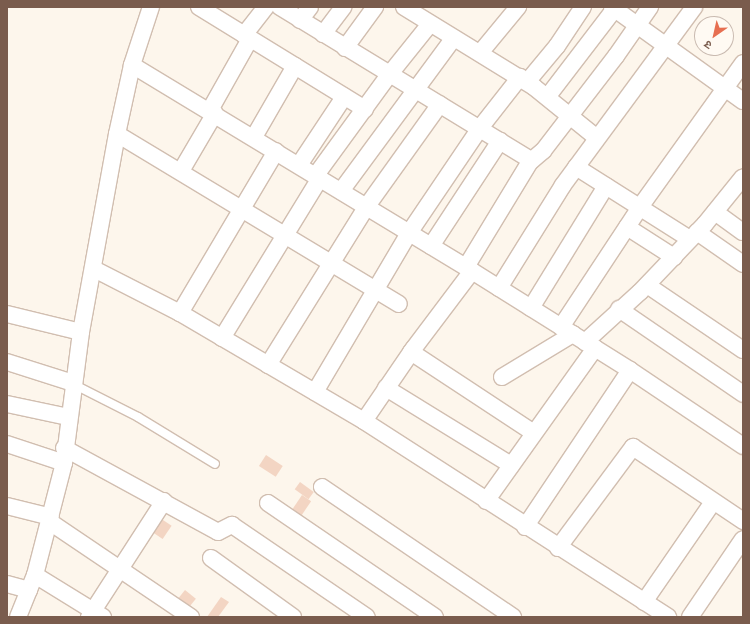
<!DOCTYPE html>
<html>
<head>
<meta charset="utf-8">
<style>
	body { margin:0 }
	#map { position:relative; width:750px; height:624px; overflow:hidden; background:#fdf6ec; font-family:Helvetica,"Noto Sans Devanagari",sans-serif }
	div>[style] { position:absolute }
	[style*='--x'] { left:calc(var(--x)*1px); top:calc(var(--y)*1px); width:calc(var(--w)*1px); rotate:calc(var(--a)*1deg) }
	.building>* { inset:0; background:#f3d5c3; transform-origin:0 0 }
	.roads { filter:drop-shadow(1px 0 #d1beb0) drop-shadow(-1px 0 #d1beb0) drop-shadow(0 1px #d1beb0) drop-shadow(0 -1px #d1beb0) }
	.service>* { height:8px; margin:-4px; padding:0 4px; transform-origin:4px; border-radius:4px; background:#fff }
	.minor>* { height:16px; margin:-8px; padding:0 8px; transform-origin:8px; border-radius:8px; background:#fff }
	span { translate:-50% -50%; white-space:nowrap; text-align:center; line-height:1.15; -webkit-text-stroke:3px #fffaf3; paint-order:stroke }
	.frame { position:absolute; inset:0; border:8px solid #7a5c4d; pointer-events:none }
	.north { position:absolute; left:694px; top:16px; width:40px; height:40px; box-sizing:border-box; background:#fffaf3; border:1px solid #cabbb1; border-radius:50%; rotate:214deg; font-size:11px; font-weight:700; line-height:16px; text-align:center; color:#7a5c4d }
	.north::after { content:''; display:block; margin:auto; width:14px; height:18px; background:#e76f51; clip-path:polygon(50% 0,100% 100%,50% 72%,0 100%) }
</style>
</head>
<body>
<div id="map">
	<div class="building">
		<i style="left:266px;top:455px;width:20px;height:13px;rotate:33deg"></i>
		<i style="left:300px;top:482px;width:17px;height:9px;rotate:36deg"></i>
		<i style="left:302px;top:495px;width:11px;height:22px;rotate:34deg"></i>
		<i style="left:160px;top:518px;width:14px;height:16px;rotate:34deg"></i>
		<i style="left:185px;top:590px;width:14px;height:15px;rotate:39deg"></i>
		<i style="clip-path:polygon(221px 597px,229px 602px,218px 617px,207px 617px)"></i>
	</div>
	<div class="roads">
		<div class="service">
			<i style="--x:73;--y:384;--w:73;--a:26.9"></i>
			<i style="--x:138;--y:417;--w:90;--a:31.4"></i>
		</div>
		<div class="minor">
			<i style="--x:199;--y:7;--w:195;--a:31.6"></i>
			<i style="--x:280;--y:7;--w:294;--a:31.4"></i>
			<i style="--x:531;--y:160;--w:125;--a:121.3"></i>
			<i style="--x:404;--y:7;--w:153;--a:31.6"></i>
			<i style="--x:534;--y:87;--w:81;--a:39"></i>
			<i style="--x:612;--y:7;--w:161;--a:35.7"></i>
			<i style="--x:300;--y:20;--w:16;--a:-52"></i>
			<i style="--x:323;--y:34;--w:34;--a:-53"></i>
			<i style="--x:244;--y:35;--w:36;--a:-52"></i>
			<i style="--x:345;--y:48;--w:51;--a:-53.8"></i>
			<i style="--x:480;--y:53;--w:60;--a:-50.4"></i>
			<i style="--x:132;--y:65;--w:398;--a:31.2"></i>
			<i style="--x:472;--y:271;--w:186;--a:32.1"></i>
			<i style="--x:630;--y:370;--w:136;--a:33.9"></i>
			<i style="--x:527;--y:82;--w:47;--a:-50.2"></i>
			<i style="--x:557;--y:46;--w:47;--a:-56.3"></i>
			<i style="--x:548;--y:96;--w:112;--a:-52.6"></i>
			<i style="--x:210;--y:110;--w:81;--a:-60.6"></i>
			<i style="--x:117;--y:134;--w:329;--a:31.1"></i>
			<i style="--x:254;--y:137;--w:82;--a:-60"></i>
			<i style="--x:531;--y:161;--w:16;--a:-40"></i>
			<i style="--x:543;--y:151;--w:120;--a:-52.5"></i>
			<i style="--x:616;--y:56;--w:60;--a:-55.2"></i>
			<i style="--x:299;--y:165;--w:82;--a:-56.5"></i>
			<i style="--x:576;--y:167;--w:135;--a:32.3"></i>
			<i style="--x:181;--y:171;--w:67;--a:-59.6"></i>
			<i style="--x:316;--y:175;--w:124;--a:-53.9"></i>
			<i style="--x:389;--y:75;--w:65;--a:-51.2"></i>
			<i style="--x:341;--y:191;--w:190;--a:-53.6"></i>
			<i style="--x:715;--y:212;--w:34;--a:36"></i>
			<i style="--x:627;--y:227;--w:56;--a:32.6"></i>
			<i style="--x:697;--y:232;--w:56;--a:34.8"></i>
			<i style="--x:431;--y:246;--w:126;--a:-56.7"></i>
			<i style="--x:94;--y:269;--w:97;--a:27.1"></i>
			<i style="--x:180;--y:313;--w:213;--a:30.4"></i>
			<i style="--x:364;--y:421;--w:362;--a:32.8"></i>
			<i style="--x:647;--y:285;--w:116;--a:34.1"></i>
			<i style="--x:499;--y:288;--w:121;--a:-58.1"></i>
			<i style="--x:563;--y:185;--w:221;--a:-53.6"></i>
			<i style="--x:531;--y:308;--w:143;--a:-58.4"></i>
			<i style="--x:619;--y:309;--w:150;--a:34.4"></i>
			<i style="--x:180;--y:313;--w:188;--a:-59.3"></i>
			<i style="--x:7;--y:314;--w:76;--a:13.7"></i>
			<i style="--x:561;--y:327;--w:144;--a:-56.6"></i>
			<i style="--x:640;--y:207;--w:177;--a:-54.4"></i>
			<i style="--x:222;--y:338;--w:188;--a:-58.5"></i>
			<i style="--x:585;--y:342;--w:74;--a:-42.3"></i>
			<i style="--x:640;--y:292;--w:94;--a:-46.3"></i>
			<i style="--x:705;--y:224;--w:60;--a:-51"></i>
			<i style="--x:411;--y:352;--w:147;--a:33.4"></i>
			<i style="--x:7;--y:362;--w:69;--a:17.7"></i>
			<i style="--x:268;--y:365;--w:187;--a:-58.1"></i>
			<i style="--x:367;--y:206;--w:125;--a:-54.4"></i>
			<i style="--x:502;--y:377;--w:83;--a:-31.2"></i>
			<i style="--x:386;--y:388;--w:147;--a:31.6"></i>
			<i style="--x:315;--y:392;--w:185;--a:-59.4"></i>
			<i style="--x:409;--y:233;--w:127;--a:-55.9"></i>
			<i style="--x:480;--y:128;--w:65;--a:-51.9"></i>
			<i style="--x:7;--y:404;--w:62;--a:12"></i>
			<i style="--x:364;--y:421;--w:88;--a:-55.6"></i>
			<i style="--x:414;--y:348;--w:96;--a:-53"></i>
			<i style="--x:7;--y:444;--w:60;--a:18.4"></i>
			<i style="--x:64;--y:448;--w:175;--a:28.6"></i>
			<i style="--x:218;--y:532;--w:16;--a:-27"></i>
			<i style="--x:232;--y:525;--w:163;--a:34.3"></i>
			<i style="--x:322;--y:487;--w:231;--a:34.2"></i>
			<i style="--x:486;--y:501;--w:188;--a:-54.5"></i>
			<i style="--x:268;--y:503;--w:202;--a:34.3"></i>
			<i style="--x:7;--y:506;--w:45;--a:14"></i>
			<i style="--x:50;--y:522;--w:170;--a:34"></i>
			<i style="--x:525;--y:527;--w:189;--a:-56.2"></i>
			<i style="--x:558;--y:548;--w:126;--a:-53.4"></i>
			<i style="--x:633;--y:447;--w:133;--a:33.9"></i>
			<i style="--x:211;--y:558;--w:101;--a:35.7"></i>
			<i style="--x:35;--y:575;--w:80;--a:31.7"></i>
			<i style="--x:7;--y:584;--w:23;--a:15"></i>
			<i style="--x:644;--y:602;--w:121;--a:-55.4"></i>
			<i style="--x:18;--y:617;--w:45;--a:-68"></i>
			<i style="--x:35;--y:575;--w:116;--a:-75.5"></i>
			<i style="--x:64;--y:463;--w:132;--a:-82.6"></i>
			<i style="--x:81;--y:332;--w:201;--a:-79.7"></i>
			<i style="--x:117;--y:134;--w:71;--a:-77.7"></i>
			<i style="--x:132;--y:65;--w:61;--a:-71.9"></i>
			<i style="--x:89;--y:617;--w:138;--a:-57.1"></i>
			<i style="--x:690;--y:617;--w:94;--a:-55.8"></i>
		</div>
	</div>
	<div class="frame"></div>
	<div class="north">उ</div>
</div>
</body>
</html>
